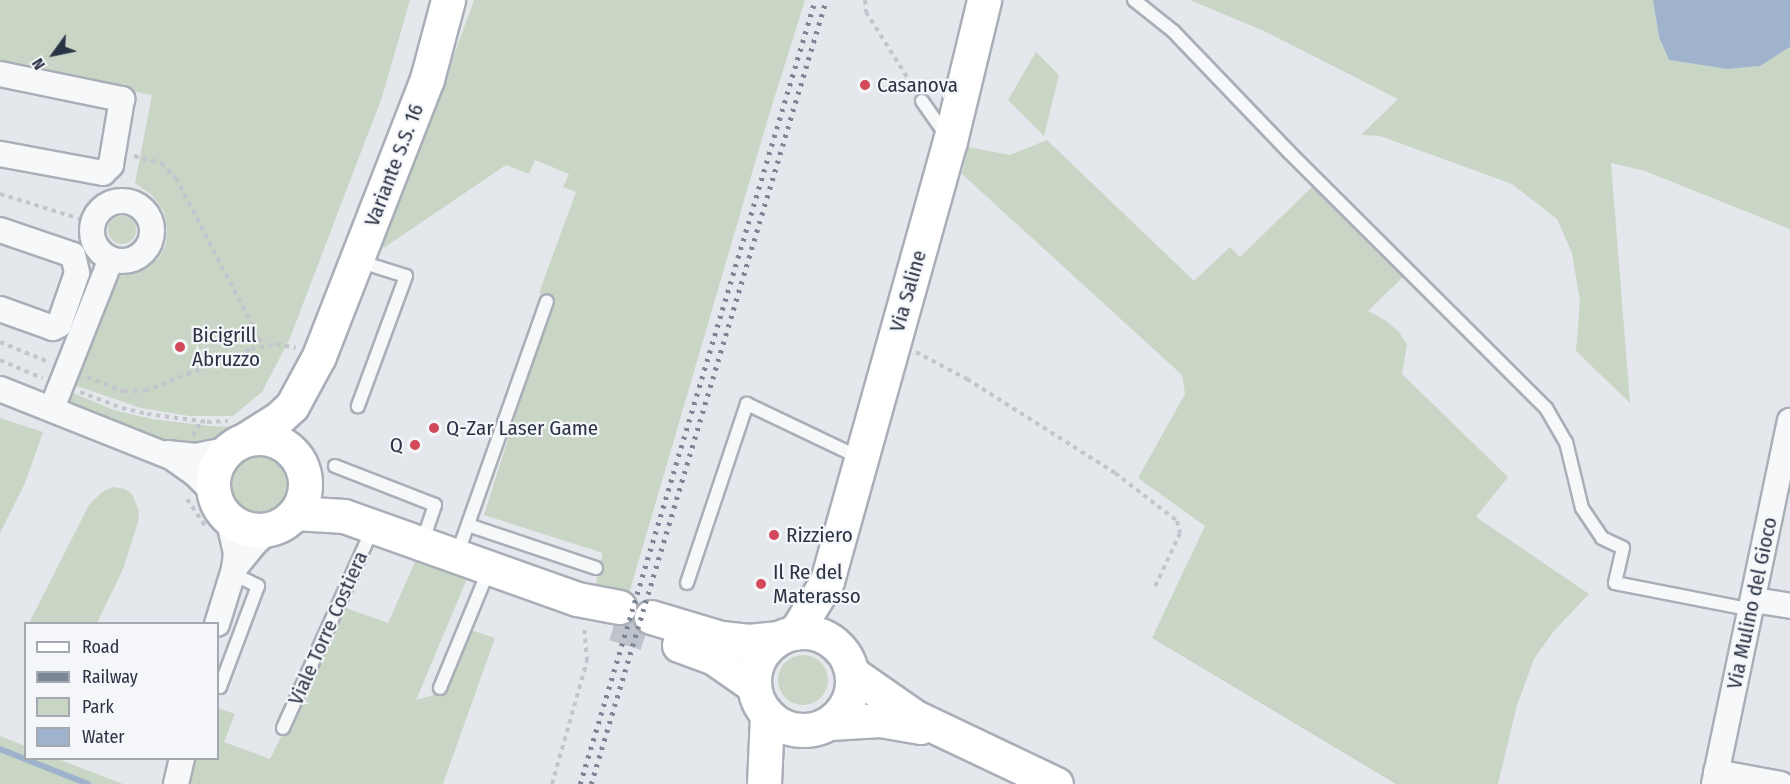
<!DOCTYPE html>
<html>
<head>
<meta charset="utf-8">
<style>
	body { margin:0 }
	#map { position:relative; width:1790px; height:784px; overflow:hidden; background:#e4e7ec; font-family:"Fira Sans Condensed",sans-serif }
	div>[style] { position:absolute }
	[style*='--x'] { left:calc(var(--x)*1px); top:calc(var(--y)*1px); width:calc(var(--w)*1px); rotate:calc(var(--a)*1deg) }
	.green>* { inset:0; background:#c9d6c5 }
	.round { border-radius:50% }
	.water>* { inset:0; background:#9fb4cc }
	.stream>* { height:6px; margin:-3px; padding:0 3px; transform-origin:3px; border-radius:3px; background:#9fb4cc }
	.secondary-tunnel>* { height:33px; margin-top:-16.5px; transform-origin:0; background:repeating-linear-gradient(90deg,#bfc3cb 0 33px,transparent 0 49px) }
	.path>* { height:4px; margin-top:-2px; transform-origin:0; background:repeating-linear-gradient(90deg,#c2c5cb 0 4.5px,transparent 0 9px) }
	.roads { filter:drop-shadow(2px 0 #a9aeb7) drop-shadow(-2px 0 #a9aeb7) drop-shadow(0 2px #a9aeb7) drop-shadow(0 -2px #a9aeb7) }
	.lane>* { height:12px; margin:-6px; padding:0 6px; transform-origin:6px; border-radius:6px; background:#f7f8fa }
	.street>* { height:24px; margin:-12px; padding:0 12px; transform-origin:12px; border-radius:12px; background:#f7f8fa }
	.street>.ring { margin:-12px; padding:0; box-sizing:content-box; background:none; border:24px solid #f7f8fa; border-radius:50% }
	.secondary>* { height:33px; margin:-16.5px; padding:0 16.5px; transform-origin:16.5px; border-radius:16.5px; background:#fff }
	.secondary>.ring { margin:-16.5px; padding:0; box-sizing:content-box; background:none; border:33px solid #fff; border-radius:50% }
	.primary>* { height:33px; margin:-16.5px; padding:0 16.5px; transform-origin:16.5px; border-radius:16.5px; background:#fff }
	.primary>.ring { margin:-16.5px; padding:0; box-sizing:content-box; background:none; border:33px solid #fff; border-radius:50% }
	.rail>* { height:4.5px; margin-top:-2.25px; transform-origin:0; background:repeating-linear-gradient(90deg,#7d8696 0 3px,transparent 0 9px) }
	.dots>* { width:16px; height:16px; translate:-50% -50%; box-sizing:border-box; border:3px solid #f4f6f9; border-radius:50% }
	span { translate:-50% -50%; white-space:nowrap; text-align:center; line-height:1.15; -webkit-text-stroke:4.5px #f4f6f9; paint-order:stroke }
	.poi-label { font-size:21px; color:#2b3445 }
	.left { translate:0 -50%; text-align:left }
	.right { translate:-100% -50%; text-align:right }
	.street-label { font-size:21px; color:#2b3445 }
	.legend { position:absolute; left:24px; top:622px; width:195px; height:138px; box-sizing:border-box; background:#f4f6f9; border:2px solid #a4a8b1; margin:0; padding:8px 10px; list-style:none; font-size:18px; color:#2b3445 }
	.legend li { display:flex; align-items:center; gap:12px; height:30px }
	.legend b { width:30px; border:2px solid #a4a8b1 }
	.north { position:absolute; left:24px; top:24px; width:60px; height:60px; -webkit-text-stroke:4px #f4f6f9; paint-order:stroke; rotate:237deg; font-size:16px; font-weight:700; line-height:24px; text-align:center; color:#2b3445 }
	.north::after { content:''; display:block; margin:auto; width:21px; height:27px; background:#2b3445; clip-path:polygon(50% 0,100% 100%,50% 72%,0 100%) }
</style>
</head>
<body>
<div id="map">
	<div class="green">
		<i style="clip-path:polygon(0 0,410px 0,382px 97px,290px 338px,262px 392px,233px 416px,189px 416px,141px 408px,71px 384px,114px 274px,136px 273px,148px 268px,159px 258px,166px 244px,167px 230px,164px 212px,152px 195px,135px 183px,152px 95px,0 62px)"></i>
		<i style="clip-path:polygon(474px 0,805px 0,769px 115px,628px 597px,595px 587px,603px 553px,484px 515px,553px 297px,539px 293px,576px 192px,563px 187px,569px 174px,535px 160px,529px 174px,506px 165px,382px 249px,407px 170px,426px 132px)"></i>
		<i style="clip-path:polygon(1190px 0,1653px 0,1659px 37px,1669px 60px,1727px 69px,1759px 66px,1790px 47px,1790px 229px,1645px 171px,1611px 163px,1630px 403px,1576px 351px,1580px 301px,1572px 253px,1557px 219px,1512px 184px,1380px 136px,1361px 135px,1398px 99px,1264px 31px)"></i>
		<i style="clip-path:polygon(1036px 52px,1059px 75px,1044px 136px,1008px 100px)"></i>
		<i style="clip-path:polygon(1047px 140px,1194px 281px,1230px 247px,1240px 257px,1313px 186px,1406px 274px,1368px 311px,1385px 320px,1399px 332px,1407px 345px,1402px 374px,1508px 477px,1476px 517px,1589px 594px,1553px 632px,1534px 659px,1517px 705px,1498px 784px,1396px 784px,1152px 638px,1205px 526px,1138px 478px,1185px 394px,1182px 375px,962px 174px,968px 147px,1010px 155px)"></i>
		<i class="round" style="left:108px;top:216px;width:28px;height:28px"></i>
		<i style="clip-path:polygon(68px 391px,114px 410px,152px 419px,209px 426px,241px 427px,221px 443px,173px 445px,63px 405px)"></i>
		<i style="clip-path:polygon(0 418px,43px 432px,25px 483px,0 533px)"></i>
		<i class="round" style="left:223px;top:446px;width:74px;height:74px"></i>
		<i style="clip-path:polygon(113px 487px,125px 489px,132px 494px,139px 511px,138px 522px,123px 569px,97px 623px,29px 623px,89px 505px,102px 492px)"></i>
		<i style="clip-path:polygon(418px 555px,469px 574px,416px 700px,445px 692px,471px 630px,495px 638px,443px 784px,188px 784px,194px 759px,218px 758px,218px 708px,235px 714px,224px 742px,270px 759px,346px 608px,388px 623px)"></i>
		<i class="round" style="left:778px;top:655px;width:50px;height:50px"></i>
		<i style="clip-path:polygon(0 736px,25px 746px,26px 758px,58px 759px,123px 784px,0 784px)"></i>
	</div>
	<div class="water">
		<i style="clip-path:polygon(1653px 0,1790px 0,1790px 47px,1760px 66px,1727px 69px,1669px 60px,1659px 37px)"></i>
	</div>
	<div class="stream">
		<i style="--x:0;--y:749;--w:95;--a:21.7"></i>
	</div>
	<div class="secondary-tunnel">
		<i style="--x:614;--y:624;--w:34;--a:17"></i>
	</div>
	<div class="path">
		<i style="--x:865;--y:0;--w:12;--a:85"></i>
		<i style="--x:866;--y:12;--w:90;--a:57.7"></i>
		<i style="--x:134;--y:156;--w:28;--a:15"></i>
		<i style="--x:161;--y:163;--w:21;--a:45"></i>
		<i style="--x:176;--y:178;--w:189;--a:62.6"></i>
		<i style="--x:0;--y:194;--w:97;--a:17.3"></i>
		<i style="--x:0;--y:342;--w:53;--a:22.2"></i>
		<i style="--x:916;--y:352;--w:58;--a:27.9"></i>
		<i style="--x:967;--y:379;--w:175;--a:32.4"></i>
		<i style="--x:1115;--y:473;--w:78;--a:37.7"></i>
		<i style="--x:1177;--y:521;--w:12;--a:76"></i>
		<i style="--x:1180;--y:533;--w:62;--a:114.9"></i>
		<i style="--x:0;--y:360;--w:46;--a:23.2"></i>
		<i style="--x:87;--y:377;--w:40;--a:21"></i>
		<i style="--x:124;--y:391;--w:21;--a:0"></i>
		<i style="--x:145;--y:391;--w:114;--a:-21.6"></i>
		<i style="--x:251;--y:349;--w:25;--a:-11"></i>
		<i style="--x:276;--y:344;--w:20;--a:11"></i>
		<i style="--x:80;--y:392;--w:45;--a:20.9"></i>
		<i style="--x:122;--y:408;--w:26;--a:13"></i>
		<i style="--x:147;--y:414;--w:61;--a:7.6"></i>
		<i style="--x:207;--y:422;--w:21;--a:-3"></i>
		<i style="--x:193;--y:436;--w:17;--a:-62"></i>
		<i style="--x:187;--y:499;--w:34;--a:56"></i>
		<i style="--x:552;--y:784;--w:128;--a:-74.1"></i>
		<i style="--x:587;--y:661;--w:36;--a:-95"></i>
	</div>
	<div class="roads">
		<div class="lane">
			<i style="--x:1134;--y:0;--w:50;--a:38.5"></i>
			<i style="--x:1173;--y:31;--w:168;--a:46.2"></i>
			<i style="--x:1289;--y:152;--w:363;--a:44.9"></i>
			<i style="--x:1546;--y:408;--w:39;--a:60"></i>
			<i style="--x:1566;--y:442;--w:68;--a:76.4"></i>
			<i style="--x:1582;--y:508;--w:36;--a:56"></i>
			<i style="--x:1602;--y:538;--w:23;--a:25"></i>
			<i style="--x:1623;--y:548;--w:36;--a:103"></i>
			<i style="--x:1615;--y:583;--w:140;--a:11.1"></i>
			<i style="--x:922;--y:101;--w:42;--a:54.8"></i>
			<i style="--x:358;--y:261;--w:50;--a:17.4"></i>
			<i style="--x:406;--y:276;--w:139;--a:110.3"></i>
			<i style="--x:335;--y:466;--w:107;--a:21.3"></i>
			<i style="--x:435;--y:505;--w:40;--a:108.9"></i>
			<i style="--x:468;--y:525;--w:135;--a:18.6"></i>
			<i style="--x:457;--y:555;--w:269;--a:-70.5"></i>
			<i style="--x:687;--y:583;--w:189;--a:-71.5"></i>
			<i style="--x:747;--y:404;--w:125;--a:25.5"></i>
			<i style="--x:218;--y:686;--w:2;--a:27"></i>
			<i style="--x:220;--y:687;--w:108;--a:-69.4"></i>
			<i style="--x:258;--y:586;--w:28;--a:-154"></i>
			<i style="--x:440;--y:688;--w:129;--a:-67.6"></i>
			<i style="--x:283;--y:728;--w:219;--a:-65.8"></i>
		</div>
		<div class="street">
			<i style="--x:0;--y:74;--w:125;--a:11.6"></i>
			<i style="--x:122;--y:99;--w:67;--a:99.5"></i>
			<i style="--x:111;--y:165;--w:11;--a:135"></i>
			<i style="--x:103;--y:173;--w:105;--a:-169.5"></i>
			<i class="ring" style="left:92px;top:201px;width:36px;height:36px"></i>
			<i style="--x:0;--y:230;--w:77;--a:18.9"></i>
			<i style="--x:73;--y:255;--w:18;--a:77"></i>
			<i style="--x:77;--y:273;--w:55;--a:109.1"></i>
			<i style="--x:59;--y:325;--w:7;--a:153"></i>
			<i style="--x:53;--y:328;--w:56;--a:-160.3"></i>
			<i style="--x:0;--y:389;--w:184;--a:21.7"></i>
			<i style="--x:171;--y:457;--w:28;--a:35"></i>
			<i style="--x:194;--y:473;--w:27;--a:45"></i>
			<i style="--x:52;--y:408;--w:160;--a:-68.4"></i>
			<i style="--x:167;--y:453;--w:29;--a:6"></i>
			<i style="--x:196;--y:456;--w:34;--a:-12"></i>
			<i style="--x:234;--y:569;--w:33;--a:-51"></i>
			<i style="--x:255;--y:543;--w:21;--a:-41"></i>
			<i style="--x:1754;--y:600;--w:36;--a:9"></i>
			<i style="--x:217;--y:624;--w:58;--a:-72.8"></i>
			<i style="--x:234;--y:569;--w:16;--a:-83"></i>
			<i style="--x:236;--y:553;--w:36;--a:-103"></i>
			<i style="--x:1716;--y:772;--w:66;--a:10.5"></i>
			<i style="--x:176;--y:784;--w:27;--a:-77"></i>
			<i style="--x:1714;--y:784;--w:371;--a:-78.2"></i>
		</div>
		<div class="secondary">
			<i class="ring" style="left:213px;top:438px;width:59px;height:59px"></i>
			<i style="--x:246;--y:439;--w:38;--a:-32"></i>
			<i style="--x:278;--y:419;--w:19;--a:-43"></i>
			<i style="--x:292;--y:406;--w:57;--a:-61.6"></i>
			<i style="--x:319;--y:356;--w:297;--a:-68.7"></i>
			<i style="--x:427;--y:79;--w:82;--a:-75.1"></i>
			<i style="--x:295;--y:513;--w:49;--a:3.5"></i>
			<i style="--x:344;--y:516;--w:247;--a:19.6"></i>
			<i style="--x:577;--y:599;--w:43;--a:10.8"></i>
			<i style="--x:651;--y:617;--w:73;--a:16.7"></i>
			<i style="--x:721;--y:638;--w:28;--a:6"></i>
			<i style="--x:749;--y:641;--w:30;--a:-6"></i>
			<i style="--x:679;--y:645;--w:37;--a:20"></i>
			<i style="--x:714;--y:658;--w:49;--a:35"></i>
		</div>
		<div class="primary">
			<i class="ring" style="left:754px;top:632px;width:65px;height:65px"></i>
			<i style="--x:795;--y:633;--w:61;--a:-58.4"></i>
			<i style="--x:827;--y:581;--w:457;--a:-74.4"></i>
			<i style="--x:950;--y:141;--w:145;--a:-76.4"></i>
			<i style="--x:852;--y:673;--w:77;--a:34.9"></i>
			<i style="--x:915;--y:717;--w:156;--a:25.4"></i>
			<i style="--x:830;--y:723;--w:50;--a:-3.4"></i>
			<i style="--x:880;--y:720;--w:41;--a:9.9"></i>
			<i style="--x:764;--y:784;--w:70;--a:-87.5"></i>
		</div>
	</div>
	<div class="rail">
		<i style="--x:580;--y:784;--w:818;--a:-73.31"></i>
		<i style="--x:591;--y:784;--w:818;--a:-73.31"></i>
	</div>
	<div class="dots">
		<i style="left:865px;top:85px;background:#d1495b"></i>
		<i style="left:180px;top:347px;background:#d1495b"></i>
		<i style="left:434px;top:428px;background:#d1495b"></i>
		<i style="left:415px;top:445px;background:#d1495b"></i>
		<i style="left:774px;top:535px;background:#d1495b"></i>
		<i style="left:761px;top:584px;background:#d1495b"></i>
	</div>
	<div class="poi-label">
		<span class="left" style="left:877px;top:85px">Casanova</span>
		<span class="left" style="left:192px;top:347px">Bicigrill<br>Abruzzo</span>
		<span class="left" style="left:446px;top:428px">Q-Zar Laser Game</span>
		<span class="right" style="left:403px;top:445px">Q</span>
		<span class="left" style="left:786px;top:535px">Rizziero</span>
		<span class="left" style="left:773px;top:584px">Il Re del<br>Materasso</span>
	</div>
	<div class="street-label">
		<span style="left:394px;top:165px;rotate:-69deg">Variante S.S. 16</span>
		<span style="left:908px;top:291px;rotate:-74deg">Via Saline</span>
		<span style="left:1752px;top:603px;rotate:-78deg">Via Mulino del Gioco</span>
		<span style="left:328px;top:628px;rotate:-66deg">Viale Torre Costiera</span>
	</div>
	<ul class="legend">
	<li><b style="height:8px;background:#fff"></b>Road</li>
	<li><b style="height:8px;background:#7d8696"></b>Railway</li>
	<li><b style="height:16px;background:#c9d6c5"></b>Park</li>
	<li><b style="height:16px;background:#9fb4cc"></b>Water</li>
	</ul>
	<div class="north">N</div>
</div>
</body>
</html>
